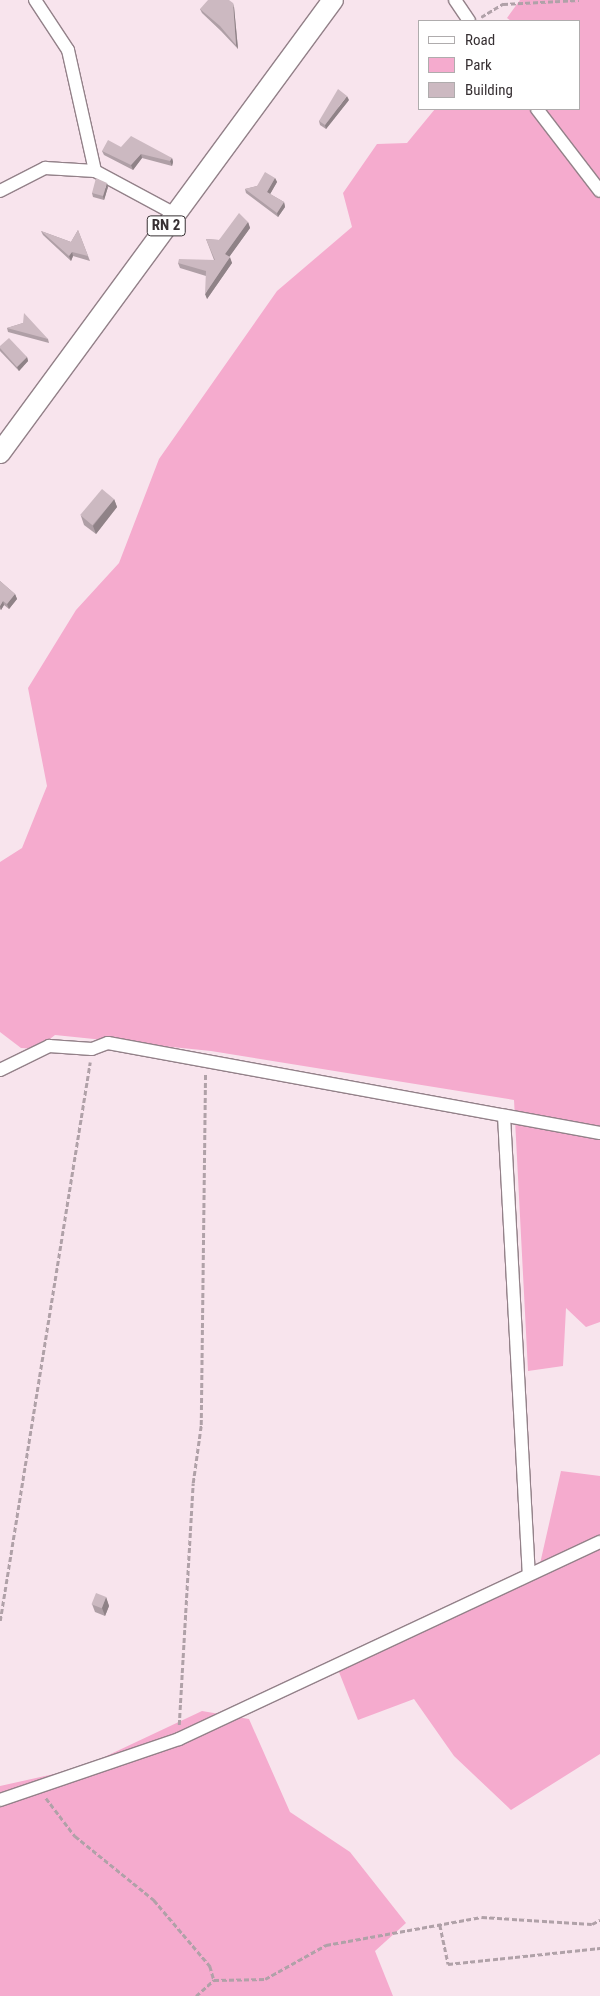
<!DOCTYPE html>
<html>
<head>
<meta charset="utf-8">
<style>
	body { margin:0 }
	#map { position:relative; width:600px; height:1996px; overflow:hidden; background:#f8e4ed; font-family:"Roboto Condensed",sans-serif }
	div>[style] { position:absolute }
	[style*='--x'] { left:calc(var(--x)*1px); top:calc(var(--y)*1px); width:calc(var(--w)*1px); rotate:calc(var(--a)*1deg) }
	.green>* { inset:0; background:#f5abce }
	.path>* { height:2.5px; margin-top:-1.25px; transform-origin:0; background:repeating-linear-gradient(90deg,#b0a1a8 0 5px,transparent 0 7.5px) }
	.roads { filter:drop-shadow(1px 0 #938189) drop-shadow(-1px 0 #938189) drop-shadow(0 1px #938189) drop-shadow(0 -1px #938189) }
	.street>* { height:12px; margin:-6px; padding:0 6px; transform-origin:6px; border-radius:6px; background:#fff }
	.primary>* { height:20px; margin:-10px; padding:0 10px; transform-origin:10px; border-radius:10px; background:#fff }
	.wall>* { inset:0; background:#af9fa6 }
	.shaded-wall>* { inset:0; background:#8f8287 }
	.building>* { inset:0; background:#ccb9c1; transform-origin:0 0 }
	span { translate:-50% -50%; white-space:nowrap; text-align:center; line-height:1.15; -webkit-text-stroke:4.5px #fff; paint-order:stroke }
	.shield-label span { padding:1px 4px; background:#fff; border:1px solid; border-radius:4px; -webkit-text-stroke-width:0 }
	.shield-label { font-size:15px; color:#373033; font-weight:700 }
	.legend { position:absolute; left:418px; top:20px; width:162px; height:90px; box-sizing:border-box; background:#fff; border:1px solid #afacad; margin:0; padding:6px 9px; list-style:none; font-size:15px; color:#373033 }
	.legend li { display:flex; align-items:center; gap:10px; height:25px }
	.legend b { width:25px; border:1px solid #afacad }
</style>
</head>
<body>
<div id="map">
	<div class="green">
		<i style="clip-path:polygon(520px 0,600px 0,600px 1322px,586px 1327px,566px 1308px,563px 1366px,528px 1371px,514px 1100px,211px 1051px,55px 1035px,37px 1049px,21px 1048px,0 1032px,0 862px,22px 848px,47px 786px,28px 688px,76px 610px,119px 563px,159px 459px,277px 291px,352px 227px,343px 193px,377px 144px,407px 143px,435px 109px,579px 109px,579px 21px,511px 21px,507px 18px)"></i>
		<i style="clip-path:polygon(561px 1471px,600px 1476px,600px 1754px,511px 1810px,454px 1756px,414px 1699px,358px 1720px,337px 1667px,537px 1577px)"></i>
		<i style="clip-path:polygon(202px 1711px,249px 1719px,290px 1812px,350px 1852px,406px 1923px,375px 1951px,393px 1996px,0 1996px,0 1786px,81px 1768px)"></i>
	</div>
	<div class="path">
		<i style="--x:481;--y:17;--w:26;--a:-31"></i>
		<i style="--x:503;--y:4;--w:76;--a:-3"></i>
		<i style="--x:0;--y:1621;--w:566;--a:-80.85"></i>
		<i style="--x:179;--y:1725;--w:242;--a:-86.7"></i>
		<i style="--x:193;--y:1483;--w:59;--a:-82.1"></i>
		<i style="--x:201;--y:1425;--w:351;--a:-89.3"></i>
		<i style="--x:46;--y:1798;--w:48;--a:52.7"></i>
		<i style="--x:75;--y:1836;--w:102;--a:39"></i>
		<i style="--x:154;--y:1900;--w:87;--a:49.7"></i>
		<i style="--x:210;--y:1966;--w:15;--a:74"></i>
		<i style="--x:440;--y:1925;--w:40;--a:78"></i>
		<i style="--x:448;--y:1964;--w:153;--a:-6"></i>
		<i style="--x:196;--y:1996;--w:24;--a:-42"></i>
		<i style="--x:214;--y:1980;--w:51;--a:-1.1"></i>
		<i style="--x:265;--y:1979;--w:70;--a:-29.1"></i>
		<i style="--x:326;--y:1945;--w:158;--a:-10.2"></i>
		<i style="--x:482;--y:1917;--w:110;--a:3.6"></i>
		<i style="--x:592;--y:1924;--w:9;--a:-27"></i>
	</div>
	<div class="roads">
		<div class="street">
			<i style="--x:35;--y:0;--w:60;--a:56.6"></i>
			<i style="--x:68;--y:50;--w:124;--a:77.4"></i>
			<i style="--x:95;--y:171;--w:91;--a:28.3"></i>
			<i style="--x:455;--y:0;--w:25;--a:56"></i>
			<i style="--x:537;--y:109;--w:103;--a:52.5"></i>
			<i style="--x:0;--y:191;--w:51;--a:-27.1"></i>
			<i style="--x:45;--y:168;--w:50;--a:3.4"></i>
			<i style="--x:0;--y:1070;--w:55;--a:-26.1"></i>
			<i style="--x:49;--y:1046;--w:43;--a:4"></i>
			<i style="--x:92;--y:1049;--w:17;--a:-21"></i>
			<i style="--x:108;--y:1043;--w:500;--a:10.37"></i>
			<i style="--x:504;--y:1116;--w:458;--a:86.9"></i>
			<i style="--x:0;--y:1800;--w:189;--a:-18.8"></i>
			<i style="--x:179;--y:1739;--w:465;--a:-25.1"></i>
		</div>
		<div class="primary">
			<i style="--x:0;--y:453;--w:562;--a:-53.68"></i>
		</div>
	</div>
	<div class="wall">
		<i style="clip-path:polygon(234px 7px,238px 49px,221px 31px,202px 13px,200px 9px)"></i>
		<i style="clip-path:polygon(349px 100px,326px 129px,320px 125px,319px 121px)"></i>
		<i style="clip-path:polygon(121px 147px,172px 158px,173px 162px,172px 166px,142px 158px,133px 170px,104px 155px,102px 151px)"></i>
		<i style="clip-path:polygon(275px 178px,277px 182px,270px 194px,284px 202px,285px 207px,278px 217px,246px 193px,245px 189px,257px 186px)"></i>
		<i style="clip-path:polygon(108px 187px,104px 200px,93px 197px,92px 193px)"></i>
		<i style="clip-path:polygon(248px 222px,250px 228px,229px 257px,232px 263px,207px 299px,206px 276px,180px 268px,178px 263px,214px 260px,206px 239px,219px 240px)"></i>
		<i style="clip-path:polygon(78px 230px,90px 261px,73px 256px,71px 261px,43px 235px,41px 231px,71px 242px)"></i>
		<i style="clip-path:polygon(23px 323px,48px 339px,49px 343px,8px 332px,7px 328px)"></i>
		<i style="clip-path:polygon(0 346px,27px 357px,28px 361px,19px 371px,0 351px)"></i>
		<i style="clip-path:polygon(114px 499px,117px 507px,96px 534px,84px 525px,81px 516px)"></i>
		<i style="clip-path:polygon(0 581px,15px 594px,17px 599px,9px 609px,4px 605px,1px 610px,0 609px)"></i>
		<i style="clip-path:polygon(106px 1597px,109px 1606px,105px 1616px,95px 1612px,92px 1604px)"></i>
	</div>
	<div class="shaded-wall">
		<i style="clip-path:polygon(233px 3px,234px 7px,238px 49px,236px 45px)"></i>
		<i style="clip-path:polygon(347px 96px,349px 100px,326px 129px,325px 125px)"></i>
		<i style="clip-path:polygon(141px 154px,142px 158px,133px 170px,131px 165px)"></i>
		<i style="clip-path:polygon(172px 158px,173px 162px,172px 166px,170px 161px)"></i>
		<i style="clip-path:polygon(275px 178px,277px 182px,269px 196px,267px 192px)"></i>
		<i style="clip-path:polygon(107px 183px,108px 187px,104px 200px,103px 196px)"></i>
		<i style="clip-path:polygon(284px 202px,285px 207px,278px 217px,277px 213px)"></i>
		<i style="clip-path:polygon(248px 222px,250px 228px,227px 260px,225px 254px)"></i>
		<i style="clip-path:polygon(72px 252px,73px 256px,71px 261px,69px 256px)"></i>
		<i style="clip-path:polygon(230px 257px,232px 263px,207px 299px,205px 294px)"></i>
		<i style="clip-path:polygon(27px 357px,28px 361px,19px 371px,17px 367px)"></i>
		<i style="clip-path:polygon(114px 499px,117px 507px,96px 534px,93px 526px)"></i>
		<i style="clip-path:polygon(15px 594px,17px 599px,9px 609px,7px 604px)"></i>
		<i style="clip-path:polygon(3px 601px,4px 605px,1px 610px,0 606px)"></i>
		<i style="clip-path:polygon(106px 1597px,109px 1606px,105px 1616px,102px 1608px)"></i>
	</div>
	<div class="building">
		<i style="clip-path:polygon(208px 0,229px 0,233px 3px,236px 45px,220px 26px,200px 9px)"></i>
		<i style="clip-path:polygon(338px 89px,347px 96px,325px 125px,319px 121px)"></i>
		<i style="clip-path:polygon(131px 136px,172px 158px,170px 161px,141px 154px,131px 165px,102px 151px,108px 140px,121px 147px)"></i>
		<i style="clip-path:polygon(265px 172px,275px 178px,267px 192px,284px 202px,277px 213px,245px 189px,257px 186px)"></i>
		<i style="clip-path:polygon(96px 178px,107px 183px,103px 196px,92px 193px)"></i>
		<i style="clip-path:polygon(239px 213px,248px 222px,225px 254px,230px 257px,205px 294px,206px 271px,178px 263px,179px 259px,215px 260px,206px 239px,219px 240px)"></i>
		<i style="clip-path:polygon(78px 230px,88px 256px,72px 252px,69px 256px,41px 231px,71px 242px)"></i>
		<i style="clip-path:polygon(24px 313px,48px 339px,7px 328px,23px 323px)"></i>
		<i style="clip-path:polygon(9px 338px,27px 357px,17px 367px,0 348px,0 346px)"></i>
		<i style="left:102px;top:489px;width:16px;height:34px;rotate:40deg"></i>
		<i style="clip-path:polygon(0 581px,15px 594px,7px 604px,3px 601px,0 606px)"></i>
		<i style="left:96px;top:1593px;width:11px;height:12px;rotate:22deg"></i>
	</div>
	<div class="shield-label">
		<span style="left:166px;top:226px">RN 2</span>
	</div>
	<ul class="legend">
	<li><b style="height:6px;background:#fff"></b>Road</li>
	<li><b style="height:14px;background:#f5abce"></b>Park</li>
	<li><b style="height:14px;background:#ccb9c1"></b>Building</li>
	</ul>
</div>
</body>
</html>
